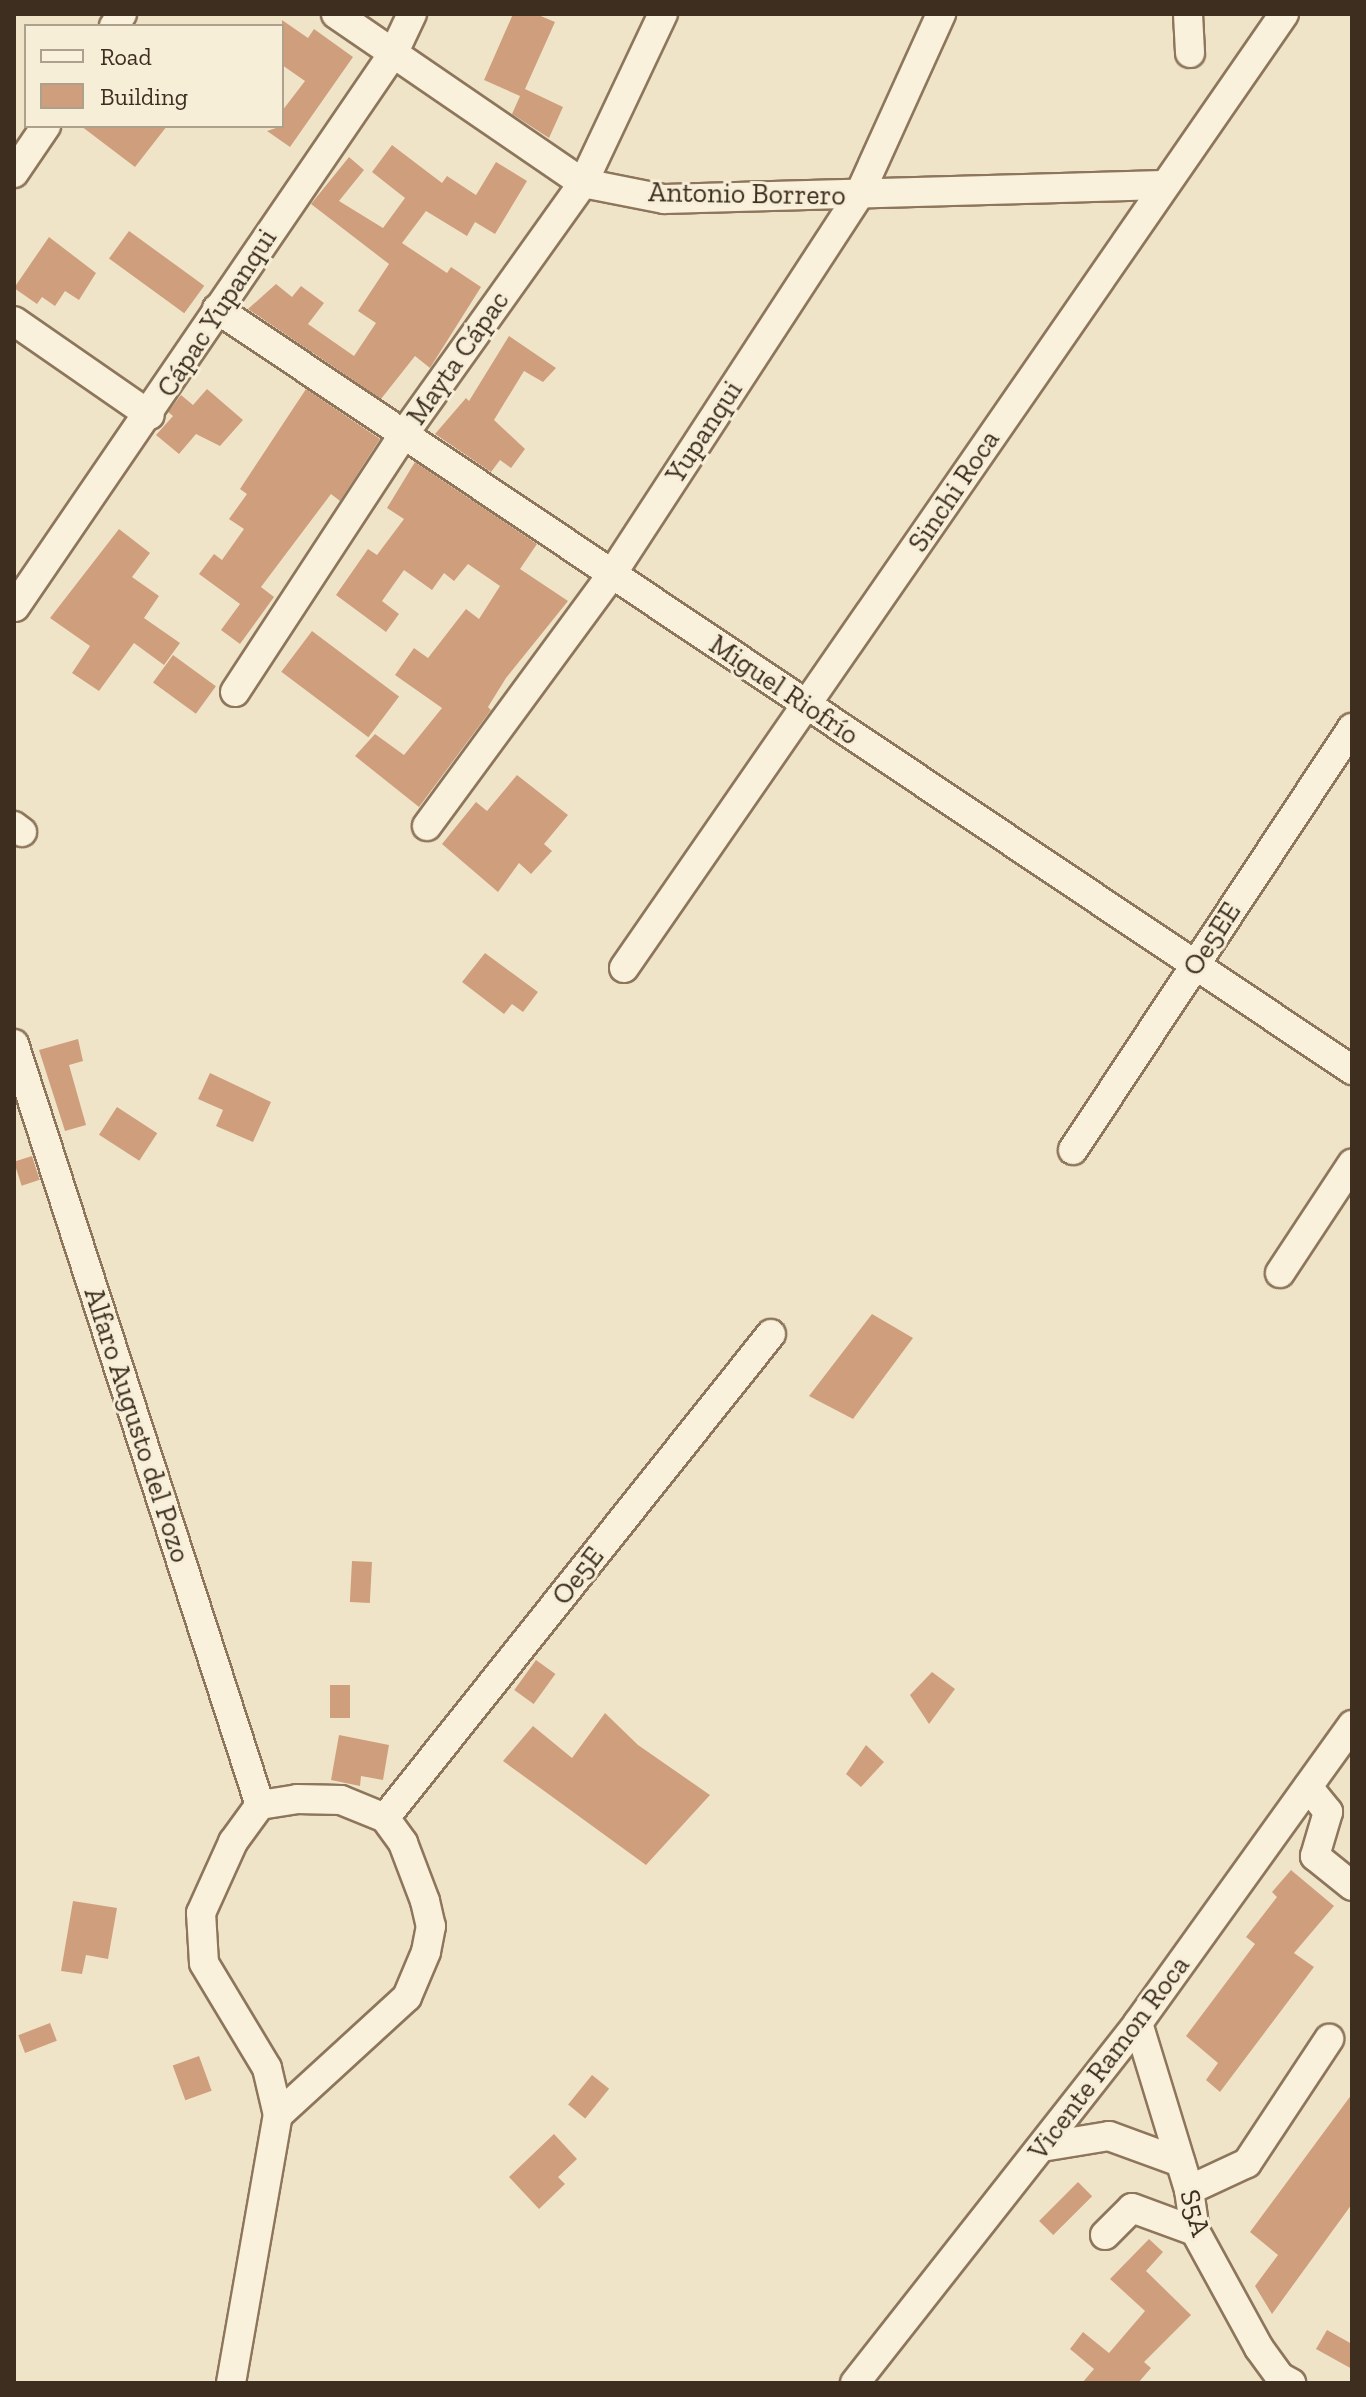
<!DOCTYPE html>
<html>
<head>
<meta charset="utf-8">
<style>
	body { margin:0 }
	#map { position:relative; width:1366px; height:2397px; overflow:hidden; background:#f0e4c8; font-family:"Zilla Slab",serif }
	div>[style] { position:absolute }
	[style*='--x'] { left:calc(var(--x)*1px); top:calc(var(--y)*1px); width:calc(var(--w)*1px); rotate:calc(var(--a)*1deg) }
	.building>* { inset:0; background:#cf9f7d; transform-origin:0 0 }
	.roads { filter:drop-shadow(2px 0 #8d765c) drop-shadow(-2px 0 #8d765c) drop-shadow(0 2px #8d765c) drop-shadow(0 -2px #8d765c) }
	.street>* { height:28px; margin:-14px; padding:0 14px; transform-origin:14px; border-radius:14px; background:#faf1dc }
	span { translate:-50% -50%; white-space:nowrap; text-align:center; line-height:1.15; -webkit-text-stroke:6px #f7eed8; paint-order:stroke }
	.street-label { font-size:28px; color:#3d2e20 }
	.frame { position:absolute; inset:0; border:16px solid #3d2e20; pointer-events:none }
	.legend { position:absolute; left:24px; top:24px; width:260px; height:104px; box-sizing:border-box; background:#f7eed8; border:2px solid #ada18e; margin:0; padding:10px 14px; list-style:none; font-size:24px; color:#3d2e20 }
	.legend li { display:flex; align-items:center; gap:16px; height:40px }
	.legend b { width:40px; border:2px solid #ada18e }
</style>
</head>
<body>
<div id="map">
	<div class="building">
		<i style="clip-path:polygon(513px 14px,536px 14px,555px 22px,525px 89px,563px 107px,549px 138px,512px 114px,520px 96px,484px 80px)"></i>
		<i style="clip-path:polygon(282px 20px,308px 38px,314px 29px,353px 57px,290px 147px,267px 131px,282px 126px,282px 111px,305px 81px,282px 65px)"></i>
		<i style="clip-path:polygon(81px 126px,167px 126px,135px 167px)"></i>
		<i style="clip-path:polygon(392px 145px,442px 183px,447px 176px,476px 195px,496px 162px,527px 181px,495px 234px,475px 222px,467px 236px,426px 211px,402px 243px,447px 273px,451px 267px,481px 287px,430px 368px,415px 356px,381px 399px,248px 309px,276px 284px,292px 297px,301px 286px,324px 303px,308px 324px,354px 356px,376px 323px,358px 311px,389px 264px,311px 204px,349px 157px,364px 170px,339px 201px,383px 228px,405px 198px,372px 172px)"></i>
		<i style="left:129px;top:231px;width:93px;height:34px;rotate:36deg"></i>
		<i style="clip-path:polygon(49px 237px,96px 273px,79px 300px,65px 291px,55px 306px,42px 297px,37px 304px,14px 288px)"></i>
		<i style="clip-path:polygon(509px 336px,556px 368px,543px 382px,524px 371px,494px 420px,525px 449px,511px 468px,500px 460px,491px 472px,435px 434px,466px 398px,469px 401px)"></i>
		<i style="clip-path:polygon(207px 389px,243px 420px,220px 446px,196px 434px,179px 454px,156px 435px,173px 416px,168px 412px,181px 395px,193px 405px)"></i>
		<i style="clip-path:polygon(306px 389px,380px 439px,340px 501px,331px 494px,261px 587px,274px 597px,240px 644px,221px 630px,240px 604px,199px 574px,214px 554px,222px 560px,244px 529px,229px 519px,247px 494px,240px 489px)"></i>
		<i style="clip-path:polygon(415px 462px,537px 544px,520px 569px,568px 601px,506px 678px,488px 707px,491px 710px,419px 807px,355px 756px,375px 734px,404px 755px,442px 708px,395px 675px,414px 648px,428px 658px,466px 609px,479px 619px,500px 586px,468px 564px,454px 581px,444px 573px,432px 590px,404px 570px,382px 601px,399px 614px,386px 632px,336px 595px,368px 549px,377px 555px,404px 519px,387px 508px)"></i>
		<i style="clip-path:polygon(119px 529px,150px 553px,132px 577px,159px 596px,144px 618px,180px 643px,164px 665px,134px 643px,99px 691px,72px 673px,90px 646px,50px 618px)"></i>
		<i style="left:312px;top:631px;width:109px;height:51px;rotate:37deg"></i>
		<i style="left:173px;top:655px;width:53px;height:34px;rotate:36deg"></i>
		<i style="clip-path:polygon(517px 775px,568px 815px,544px 844px,552px 851px,542px 862px,531px 874px,519px 863px,498px 892px,442px 844px,476px 802px,487px 811px)"></i>
		<i style="clip-path:polygon(485px 953px,538px 992px,523px 1012px,512px 1004px,504px 1014px,462px 982px)"></i>
		<i style="clip-path:polygon(78px 1039px,83px 1061px,69px 1065px,86px 1125px,65px 1131px,39px 1050px)"></i>
		<i style="clip-path:polygon(210px 1073px,271px 1102px,253px 1142px,216px 1126px,223px 1110px,198px 1099px)"></i>
		<i style="left:117px;top:1107px;width:48px;height:33px;rotate:33deg"></i>
		<i style="left:32px;top:1156px;width:25px;height:19px;rotate:72deg"></i>
		<i style="clip-path:polygon(872px 1314px,913px 1338px,853px 1419px,809px 1396px)"></i>
		<i style="left:352px;top:1561px;width:20px;height:41px;rotate:3deg"></i>
		<i style="left:536px;top:1660px;width:24px;height:37px;rotate:36deg"></i>
		<i style="clip-path:polygon(932px 1672px,955px 1689px,929px 1724px,910px 1695px)"></i>
		<i style="left:330px;top:1685px;width:20px;height:33px"></i>
		<i style="clip-path:polygon(605px 1713px,638px 1745px,710px 1795px,646px 1865px,503px 1761px,533px 1726px,572px 1758px)"></i>
		<i style="clip-path:polygon(339px 1735px,389px 1745px,383px 1780px,361px 1776px,360px 1786px,331px 1780px)"></i>
		<i style="clip-path:polygon(866px 1745px,884px 1762px,861px 1787px,846px 1774px)"></i>
		<i style="clip-path:polygon(1291px 1870px,1334px 1906px,1294px 1953px,1314px 1967px,1220px 2092px,1206px 2080px,1218px 2063px,1186px 2036px,1255px 1944px,1246px 1937px,1277px 1897px,1272px 1892px)"></i>
		<i style="clip-path:polygon(73px 1901px,117px 1908px,108px 1959px,86px 1955px,82px 1974px,61px 1971px)"></i>
		<i style="left:50px;top:2023px;width:19px;height:34px;rotate:69deg"></i>
		<i style="left:199px;top:2056px;width:37px;height:28px;rotate:70deg"></i>
		<i style="left:592px;top:2075px;width:22px;height:38px;rotate:39deg"></i>
		<i style="clip-path:polygon(1352px 2094px,1352px 2204px,1272px 2314px,1255px 2286px,1278px 2255px,1250px 2232px)"></i>
		<i style="clip-path:polygon(554px 2134px,577px 2159px,558px 2177px,565px 2184px,539px 2209px,509px 2177px)"></i>
		<i style="left:1078px;top:2182px;width:20px;height:55px;rotate:45deg"></i>
		<i style="clip-path:polygon(1149px 2239px,1163px 2252px,1146px 2271px,1191px 2315px,1144px 2362px,1151px 2368px,1138px 2383px,1082px 2383px,1094px 2369px,1070px 2349px,1083px 2332px,1109px 2353px,1145px 2311px,1110px 2279px)"></i>
		<i style="clip-path:polygon(1327px 2330px,1352px 2344px,1352px 2369px,1316px 2349px)"></i>
	</div>
	<div class="roads">
		<div class="street">
			<i style="--x:336;--y:14;--w:299;--a:34.4"></i>
			<i style="--x:583;--y:183;--w:83;--a:11.2"></i>
			<i style="--x:664;--y:199;--w:499;--a:-1.6"></i>
			<i style="--x:1188;--y:14;--w:39;--a:87"></i>
			<i style="--x:114;--y:26;--w:14;--a:-56"></i>
			<i style="--x:14;--y:173;--w:57;--a:-55.8"></i>
			<i style="--x:217;--y:309;--w:1367;--a:33.84"></i>
			<i style="--x:14;--y:321;--w:165;--a:34.7"></i>
			<i style="--x:15;--y:607;--w:672;--a:-55.67"></i>
			<i style="--x:394;--y:52;--w:42;--a:-64.7"></i>
			<i style="--x:235;--y:692;--w:308;--a:-56.8"></i>
			<i style="--x:404;--y:434;--w:308;--a:-54.5"></i>
			<i style="--x:583;--y:183;--w:187;--a:-64.7"></i>
			<i style="--x:14;--y:826;--w:10;--a:37"></i>
			<i style="--x:427;--y:826;--w:313;--a:-53.7"></i>
			<i style="--x:612;--y:574;--w:452;--a:-56.9"></i>
			<i style="--x:859;--y:195;--w:199;--a:-65.6"></i>
			<i style="--x:624;--y:968;--w:1160;--a:-55.32"></i>
			<i style="--x:14;--y:1044;--w:800;--a:72.09"></i>
			<i style="--x:1073;--y:1150;--w:506;--a:-56.53"></i>
			<i style="--x:1280;--y:1273;--w:131;--a:-56.6"></i>
			<i style="--x:1308;--y:1787;--w:32;--a:51"></i>
			<i style="--x:1328;--y:1812;--w:46;--a:106.5"></i>
			<i style="--x:1315;--y:1856;--w:48;--a:39"></i>
			<i style="--x:385;--y:1818;--w:619;--a:-51.43"></i>
			<i style="--x:1138;--y:2023;--w:175;--a:73"></i>
			<i style="--x:1189;--y:2190;--w:41;--a:81.7"></i>
			<i style="--x:1195;--y:2231;--w:133;--a:61.3"></i>
			<i style="--x:1259;--y:2348;--w:36;--a:54"></i>
			<i style="--x:1280;--y:2377;--w:13;--a:29"></i>
			<i style="--x:1042;--y:2147;--w:68;--a:-9.3"></i>
			<i style="--x:1109;--y:2136;--w:76;--a:20.1"></i>
			<i style="--x:1189;--y:2190;--w:64;--a:-25"></i>
			<i style="--x:1247;--y:2163;--w:149;--a:-56.5"></i>
			<i style="--x:1105;--y:2235;--w:38;--a:-45"></i>
			<i style="--x:1132;--y:2208;--w:67;--a:20.1"></i>
			<i style="--x:231;--y:2383;--w:272;--a:-80.1"></i>
			<i style="--x:278;--y:2115;--w:48;--a:-103.2"></i>
			<i style="--x:267;--y:2068;--w:122;--a:-121"></i>
			<i style="--x:204;--y:1963;--w:50;--a:-93.4"></i>
			<i style="--x:201;--y:1913;--w:78;--a:-65.7"></i>
			<i style="--x:233;--y:1842;--w:46;--a:-53.9"></i>
			<i style="--x:260;--y:1805;--w:37;--a:-9"></i>
			<i style="--x:297;--y:1799;--w:44;--a:1.3"></i>
			<i style="--x:341;--y:1800;--w:48;--a:22.2"></i>
			<i style="--x:385;--y:1818;--w:31;--a:54"></i>
			<i style="--x:403;--y:1843;--w:62;--a:69.2"></i>
			<i style="--x:425;--y:1901;--w:26;--a:77"></i>
			<i style="--x:431;--y:1926;--w:26;--a:101"></i>
			<i style="--x:426;--y:1952;--w:49;--a:112.9"></i>
			<i style="--x:407;--y:1997;--w:175;--a:137.5"></i>
			<i style="--x:855;--y:2383;--w:458;--a:-51.8"></i>
			<i style="--x:1138;--y:2023;--w:367;--a:-54.3"></i>
		</div>
	</div>
	<div class="street-label">
		<span style="left:747px;top:194px;rotate:1deg">Antonio Borrero</span>
		<span style="left:217px;top:313px;rotate:-57deg">Cápac Yupanqui</span>
		<span style="left:458px;top:358px;rotate:-55deg">Mayta Cápac</span>
		<span style="left:704px;top:432px;rotate:-57deg">Yupanqui</span>
		<span style="left:954px;top:491px;rotate:-56deg">Sinchi Roca</span>
		<span style="left:784px;top:690px;rotate:34deg">Miguel Riofrío</span>
		<span style="left:1212px;top:939px;rotate:-57deg">Oe5EE</span>
		<span style="left:137px;top:1425px;rotate:72deg">Alfaro Augusto del Pozo</span>
		<span style="left:578px;top:1576px;rotate:-52deg">Oe5E</span>
		<span style="left:1109px;top:2058px;rotate:-53deg">Vicente Ramon Roca</span>
		<span style="left:1195px;top:2213px;rotate:74deg">S5A</span>
	</div>
	<div class="frame"></div>
	<ul class="legend">
	<li><b style="height:10px;background:#faf1dc"></b>Road</li>
	<li><b style="height:22px;background:#cf9f7d"></b>Building</li>
	</ul>
</div>
</body>
</html>
